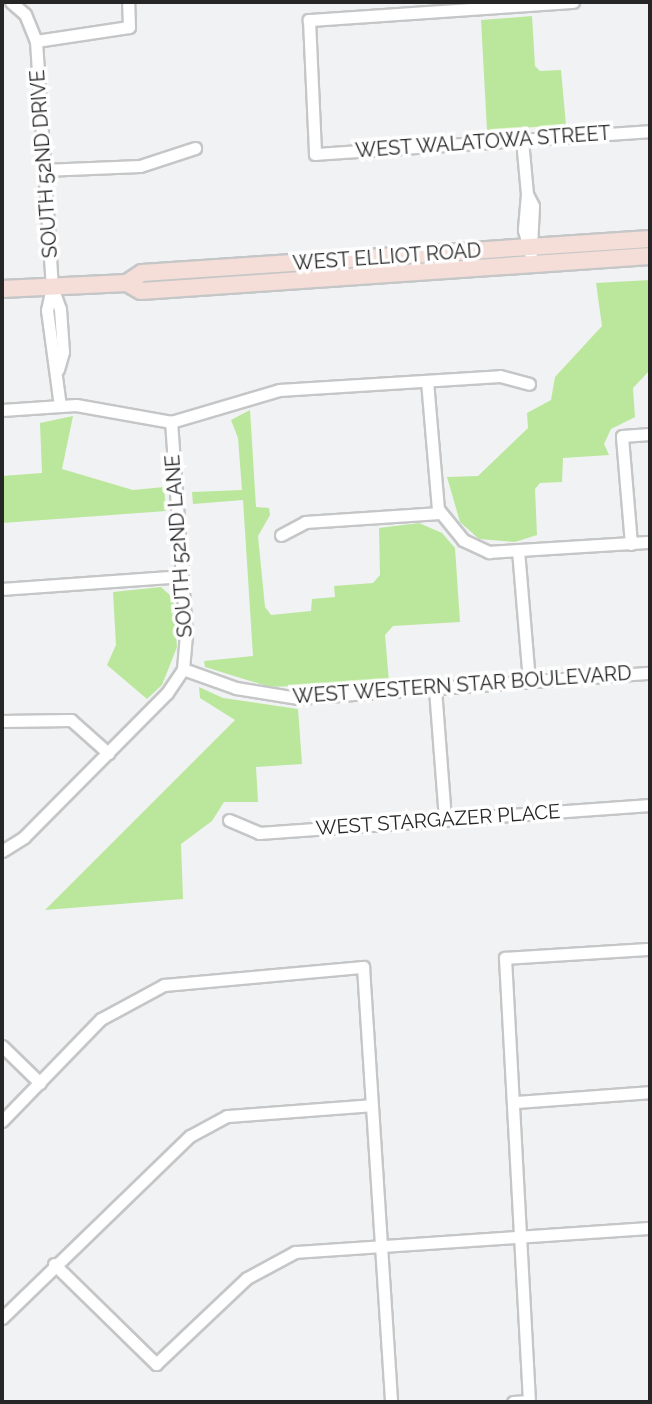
<!DOCTYPE html>
<html>
<head>
<meta charset="utf-8">
<style>
	body { margin:0 }
	#map { position:relative; width:652px; height:1404px; overflow:hidden; background:#f1f2f3; font-family:Raleway,sans-serif }
	div>[style] { position:absolute }
	[style*='--x'] { left:calc(var(--x)*1px); top:calc(var(--y)*1px); width:calc(var(--w)*1px); rotate:calc(var(--a)*1deg) }
	.green>* { inset:0; background:#bae79b }
	.roads { filter:drop-shadow(2px 0 #c5c6c7) drop-shadow(-2px 0 #c5c6c7) drop-shadow(0 2px #c5c6c7) drop-shadow(0 -2px #c5c6c7) }
	.street>* { height:11px; margin:-5.5px; padding:0 5.5px; transform-origin:5.5px; border-radius:5.5px; background:#fff }
	.secondary>* { height:16px; margin:-8px; padding:0 8px; transform-origin:8px; border-radius:8px; background:#f4ded7 }
	span { translate:-50% -50%; white-space:nowrap; text-align:center; line-height:1.15; -webkit-text-stroke:7px #fff; paint-order:stroke }
	.street-label { font-size:20px; color:#262627 }
	.frame { position:absolute; inset:0; border:4px solid #262627; pointer-events:none }
</style>
</head>
<body>
<div id="map">
	<div class="green">
		<i style="clip-path:polygon(532px 16px,535px 66px,540px 71px,561px 70px,566px 125px,487px 130px,481px 20px)"></i>
		<i style="clip-path:polygon(650px 280px,650px 370px,633px 388px,635px 417px,611px 429px,604px 444px,609px 455px,563px 458px,562px 482px,540px 483px,535px 489px,537px 535px,515px 542px,479px 539px,460px 522px,447px 477px,478px 476px,528px 428px,527px 413px,551px 400px,555px 377px,602px 326px,596px 283px)"></i>
		<i style="clip-path:polygon(250px 410px,256px 507px,269px 508px,270px 515px,258px 536px,265px 607px,271px 615px,311px 611px,312px 599px,335px 597px,334px 586px,373px 583px,380px 575px,379px 528px,419px 523px,442px 533px,455px 548px,460px 622px,393px 626px,385px 635px,389px 682px,270px 687px,205px 667px,204px 661px,253px 656px,243px 500px,193px 504px,192px 492px,242px 490px,238px 438px,231px 420px)"></i>
		<i style="clip-path:polygon(73px 416px,62px 469px,133px 490px,164px 487px,166px 511px,2px 523px,2px 476px,42px 473px,40px 423px)"></i>
		<i style="clip-path:polygon(161px 587px,173px 598px,177px 647px,162px 685px,147px 699px,107px 665px,116px 645px,113px 592px)"></i>
		<i style="clip-path:polygon(199px 687px,223px 698px,298px 709px,302px 764px,256px 767px,258px 802px,224px 802px,212px 821px,181px 844px,183px 899px,45px 910px,235px 720px,200px 698px)"></i>
	</div>
	<div class="roads">
		<div class="street">
			<i style="--x:11;--y:2;--w:18;--a:41"></i>
			<i style="--x:25;--y:14;--w:29;--a:68"></i>
			<i style="--x:36;--y:41;--w:247;--a:86.3"></i>
			<i style="--x:52;--y:287;--w:23;--a:70"></i>
			<i style="--x:60;--y:309;--w:43;--a:86"></i>
			<i style="--x:63;--y:352;--w:18;--a:106"></i>
			<i style="--x:573;--y:2;--w:265;--a:176.1"></i>
			<i style="--x:309;--y:20;--w:134;--a:87.4"></i>
			<i style="--x:315;--y:154;--w:336;--a:-3.9"></i>
			<i style="--x:36;--y:41;--w:94;--a:-8.6"></i>
			<i style="--x:129;--y:27;--w:25;--a:-92"></i>
			<i style="--x:522;--y:140;--w:54;--a:84.7"></i>
			<i style="--x:527;--y:194;--w:13;--a:63"></i>
			<i style="--x:533;--y:206;--w:41;--a:92.8"></i>
			<i style="--x:43;--y:170;--w:97;--a:-2.4"></i>
			<i style="--x:140;--y:166;--w:58;--a:-18.1"></i>
			<i style="--x:527;--y:194;--w:36;--a:95"></i>
			<i style="--x:524;--y:230;--w:34;--a:75"></i>
			<i style="--x:52;--y:287;--w:24;--a:102"></i>
			<i style="--x:47;--y:310;--w:97;--a:82.3"></i>
			<i style="--x:427;--y:381;--w:128;--a:85.1"></i>
			<i style="--x:438;--y:509;--w:40;--a:51"></i>
			<i style="--x:463;--y:540;--w:29;--a:25"></i>
			<i style="--x:489;--y:552;--w:161;--a:-3.6"></i>
			<i style="--x:2;--y:410;--w:74;--a:-3.9"></i>
			<i style="--x:76;--y:405;--w:97;--a:10.1"></i>
			<i style="--x:171;--y:422;--w:113;--a:-16.5"></i>
			<i style="--x:279;--y:390;--w:221;--a:-3.6"></i>
			<i style="--x:500;--y:376;--w:30;--a:15"></i>
			<i style="--x:281;--y:535;--w:27;--a:-28"></i>
			<i style="--x:305;--y:522;--w:135;--a:-3.8"></i>
			<i style="--x:631;--y:544;--w:108;--a:-94.8"></i>
			<i style="--x:622;--y:436;--w:28;--a:-4"></i>
			<i style="--x:518;--y:550;--w:132;--a:85.2"></i>
			<i style="--x:2;--y:589;--w:180;--a:-4.1"></i>
			<i style="--x:183;--y:669;--w:56;--a:19.7"></i>
			<i style="--x:236;--y:688;--w:63;--a:9.2"></i>
			<i style="--x:298;--y:698;--w:353;--a:-4.1"></i>
			<i style="--x:435;--y:689;--w:131;--a:85.6"></i>
			<i style="--x:2;--y:721;--w:69;--a:-0.8"></i>
			<i style="--x:71;--y:720;--w:50;--a:41.7"></i>
			<i style="--x:229;--y:820;--w:33;--a:23"></i>
			<i style="--x:259;--y:833;--w:392;--a:-4.1"></i>
			<i style="--x:2;--y:851;--w:26;--a:-32"></i>
			<i style="--x:24;--y:837;--w:203;--a:-45.2"></i>
			<i style="--x:167;--y:693;--w:29;--a:-56"></i>
			<i style="--x:183;--y:669;--w:34;--a:-85"></i>
			<i style="--x:186;--y:635;--w:214;--a:-94"></i>
			<i style="--x:2;--y:1046;--w:53;--a:44.2"></i>
			<i style="--x:515;--y:1102;--w:135;--a:-4.2"></i>
			<i style="--x:2;--y:1121;--w:142;--a:-45.9"></i>
			<i style="--x:101;--y:1019;--w:72;--a:-28.4"></i>
			<i style="--x:164;--y:985;--w:200;--a:-5.2"></i>
			<i style="--x:363;--y:967;--w:436;--a:86.3"></i>
			<i style="--x:54;--y:1264;--w:143;--a:44.4"></i>
			<i style="--x:156;--y:1364;--w:125;--a:-43.4"></i>
			<i style="--x:247;--y:1278;--w:55;--a:-28.4"></i>
			<i style="--x:295;--y:1252;--w:356;--a:-3.9"></i>
			<i style="--x:2;--y:1318;--w:262;--a:-44.1"></i>
			<i style="--x:190;--y:1136;--w:42;--a:-28.4"></i>
			<i style="--x:227;--y:1116;--w:145;--a:-4.3"></i>
			<i style="--x:513;--y:1402;--w:16;--a:-4"></i>
			<i style="--x:529;--y:1401;--w:444;--a:-93.1"></i>
			<i style="--x:505;--y:958;--w:145;--a:-3.6"></i>
		</div>
		<div class="secondary">
			<i style="--x:127;--y:283;--w:16;--a:30"></i>
			<i style="--x:141;--y:291;--w:510;--a:-3.93"></i>
			<i style="--x:2;--y:289;--w:125;--a:-2.7"></i>
			<i style="--x:127;--y:283;--w:18;--a:-34"></i>
			<i style="--x:142;--y:273;--w:509;--a:-3.83"></i>
		</div>
	</div>
	<div class="street-label">
		<span style="left:483px;top:142px;rotate:-4deg">WEST WALATOWA STREET</span>
		<span style="left:44px;top:164px;rotate:-94deg">SOUTH 52ND DRIVE</span>
		<span style="left:387px;top:257px;rotate:-4deg">WEST ELLIOT ROAD</span>
		<span style="left:179px;top:546px;rotate:-94deg">SOUTH 52ND LANE</span>
		<span style="left:462px;top:685px;rotate:-4deg">WEST WESTERN STAR BOULEVARD</span>
		<span style="left:438px;top:820px;rotate:-4deg">WEST STARGAZER PLACE</span>
	</div>
	<div class="frame"></div>
</div>
</body>
</html>
